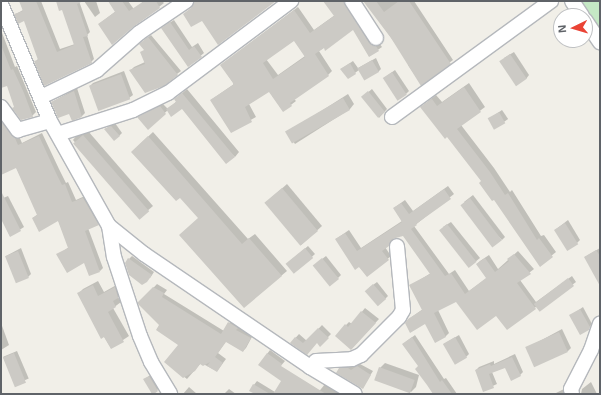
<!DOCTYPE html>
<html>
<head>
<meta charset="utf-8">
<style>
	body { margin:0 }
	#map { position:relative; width:601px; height:395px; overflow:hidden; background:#f1efe8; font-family:Arial,sans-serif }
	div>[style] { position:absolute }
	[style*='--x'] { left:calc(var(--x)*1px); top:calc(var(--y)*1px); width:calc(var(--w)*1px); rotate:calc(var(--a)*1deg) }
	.green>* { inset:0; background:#c5e8c5 }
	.shadow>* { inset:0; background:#0003; transform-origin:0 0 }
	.building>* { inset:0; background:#cccac5; transform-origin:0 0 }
	.roads { filter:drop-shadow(1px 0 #b5b8bc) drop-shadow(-1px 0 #b5b8bc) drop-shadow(0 1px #b5b8bc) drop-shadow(0 -1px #b5b8bc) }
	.minor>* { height:14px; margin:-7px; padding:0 7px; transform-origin:7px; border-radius:7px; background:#fff }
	span { translate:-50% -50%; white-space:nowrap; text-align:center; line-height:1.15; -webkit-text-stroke:3px #fff; paint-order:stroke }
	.frame { position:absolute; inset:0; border:2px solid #5f6368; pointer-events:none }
	.north { position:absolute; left:553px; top:8px; width:40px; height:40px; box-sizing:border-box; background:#fff; border:1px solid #bfc1c3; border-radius:50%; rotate:265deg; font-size:11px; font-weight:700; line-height:16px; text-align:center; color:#5f6368 }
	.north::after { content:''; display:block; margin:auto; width:14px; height:18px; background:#ea4335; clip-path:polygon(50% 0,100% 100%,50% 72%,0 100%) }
</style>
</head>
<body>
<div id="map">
	<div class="green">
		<i style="clip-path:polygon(577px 1px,600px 1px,600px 35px)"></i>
	</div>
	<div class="shadow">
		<i style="clip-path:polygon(20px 1px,41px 1px,60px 49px,75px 44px,63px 8px,57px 1px,79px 1px,90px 32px,87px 35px,94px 59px,91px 62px,35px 62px,39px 58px,25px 20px,16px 14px,23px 10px)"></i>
		<i style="clip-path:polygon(84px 1px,96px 1px,100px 13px,95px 17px)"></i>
		<i style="clip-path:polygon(109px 1px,128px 1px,141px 19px,99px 24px,116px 11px)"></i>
		<i style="clip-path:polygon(141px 1px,162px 1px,164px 3px,150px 14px)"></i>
		<i style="clip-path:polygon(evenodd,324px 1px,348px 1px,382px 47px,369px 56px,353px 28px,319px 51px,332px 71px,328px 75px,294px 99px,296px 101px,283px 111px,269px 91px,249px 104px,256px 117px,231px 131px,211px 100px,234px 84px,221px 65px,298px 7px,314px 30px,335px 15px,324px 1px,294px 40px,305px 56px,278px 75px,266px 59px,294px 40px)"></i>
		<i style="clip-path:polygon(365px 1px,414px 1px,453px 60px,421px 84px,408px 65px,409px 63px)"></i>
		<i style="clip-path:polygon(174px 20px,192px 47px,198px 43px,204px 53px,188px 66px,166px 25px)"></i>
		<i style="clip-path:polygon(1px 30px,15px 67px,17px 66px,36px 112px,32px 116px,15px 107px,7px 84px,1px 87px)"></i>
		<i style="clip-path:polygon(151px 35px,181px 71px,177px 74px,130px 71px,134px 67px,145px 62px,144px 40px)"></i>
		<i style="clip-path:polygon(514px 52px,529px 75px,526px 79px,504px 58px)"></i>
		<i style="clip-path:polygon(376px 58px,381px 69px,378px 72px,359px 70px,348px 78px,341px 69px,353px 61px,358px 68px)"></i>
		<i style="clip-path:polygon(395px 70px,409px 91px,406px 94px,384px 78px)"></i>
		<i style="clip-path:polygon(124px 71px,133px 95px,129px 98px,90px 86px,93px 83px)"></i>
		<i style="clip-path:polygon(469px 83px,485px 107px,461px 125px,494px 168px,510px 192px,512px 190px,541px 236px,544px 235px,556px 252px,540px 265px,482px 181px,448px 136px,421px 107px,436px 95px,442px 102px)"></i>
		<i style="clip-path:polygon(77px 88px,85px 113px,82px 116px,72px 119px,70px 113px,52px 102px)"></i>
		<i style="clip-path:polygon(187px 89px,239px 152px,235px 157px,182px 107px,168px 110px,148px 128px,139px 117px,163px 104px,168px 109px,177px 101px,180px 95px)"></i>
		<i style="clip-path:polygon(372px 89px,387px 109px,379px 118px,366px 94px)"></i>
		<i style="clip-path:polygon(348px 94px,354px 104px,350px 109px,295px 144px,288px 134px,293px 129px)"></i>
		<i style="left:502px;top:110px;width:11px;height:15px;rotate:56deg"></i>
		<i style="clip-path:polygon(1px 114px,18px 134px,22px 143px,42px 133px,59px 169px,66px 183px,68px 182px,76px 200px,87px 195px,101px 221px,88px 228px,103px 268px,100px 271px,85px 262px,58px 255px,69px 247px,58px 220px,33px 218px,38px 214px,16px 167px,1px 173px)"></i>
		<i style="clip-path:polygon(115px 123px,122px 133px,119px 136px,105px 129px)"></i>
		<i style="clip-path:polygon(88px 131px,153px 206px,139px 218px,73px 140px,77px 135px)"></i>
		<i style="clip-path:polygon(153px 132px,248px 239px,255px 234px,287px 271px,281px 276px,199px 218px,137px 147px)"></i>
		<i style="clip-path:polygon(287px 184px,322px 226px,301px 245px,270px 199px)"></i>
		<i style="clip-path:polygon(448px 186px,454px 194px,414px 226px,449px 274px,455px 270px,469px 291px,487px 278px,477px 264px,480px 261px,489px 255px,498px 269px,518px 251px,534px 269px,520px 280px,536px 302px,572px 276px,576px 282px,539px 310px,537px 307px,496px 314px,456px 300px,438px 310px,449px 333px,445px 337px,426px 322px,409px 319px,423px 309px,410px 286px,431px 273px,403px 235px,394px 238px,385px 247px,391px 256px,367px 276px,336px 239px,349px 230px,361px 248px,402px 221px,394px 208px,398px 205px,405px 200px,413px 211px)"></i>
		<i style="clip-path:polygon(473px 195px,505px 237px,502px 240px,464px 202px)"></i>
		<i style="clip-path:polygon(8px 196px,24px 227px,10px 236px,1px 217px,1px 199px)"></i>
		<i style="clip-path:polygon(568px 220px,580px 240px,577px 243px,555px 230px)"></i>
		<i style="clip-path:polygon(451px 222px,480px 258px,469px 267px,443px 227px)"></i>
		<i style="clip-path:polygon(308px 246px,315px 254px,294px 273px,290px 261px)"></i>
		<i style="clip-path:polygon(21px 248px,31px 274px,28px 277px,6px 256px)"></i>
		<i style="clip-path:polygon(600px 248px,600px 275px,585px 257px)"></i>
		<i style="clip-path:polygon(132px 256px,154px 272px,150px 278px,129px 259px)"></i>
		<i style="clip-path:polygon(326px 256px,341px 275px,338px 278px,317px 263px)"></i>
		<i style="clip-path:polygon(98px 281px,104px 292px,120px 283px,123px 292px,118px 297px,121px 302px,113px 308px,129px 336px,111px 348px,78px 294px,83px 289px)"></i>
		<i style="clip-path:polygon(377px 282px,388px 296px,385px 299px,369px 288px)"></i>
		<i style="clip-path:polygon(157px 284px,167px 290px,164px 294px,224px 331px,232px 319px,253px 335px,246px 348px,243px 351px,226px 341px,218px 353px,226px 359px,217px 371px,201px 363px,187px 379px,165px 362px,180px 344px,139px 303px)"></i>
		<i style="clip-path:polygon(583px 307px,592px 324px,588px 329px,570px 316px)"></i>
		<i style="clip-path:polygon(365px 308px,379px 319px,351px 349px,346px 325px,349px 322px,352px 324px)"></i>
		<i style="clip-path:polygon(1px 323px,9px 345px,1px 350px)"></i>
		<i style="clip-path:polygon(322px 325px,331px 334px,320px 345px,317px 342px,310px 350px,291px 343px,299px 334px,307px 341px)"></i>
		<i style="clip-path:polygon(562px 329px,571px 348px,568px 351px,527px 348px)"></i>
		<i style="clip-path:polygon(415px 335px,444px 379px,446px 378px,457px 394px,434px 394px,407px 341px)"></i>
		<i style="clip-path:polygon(459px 335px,469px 354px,466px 357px,444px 344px)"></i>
		<i style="clip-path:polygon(270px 350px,285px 361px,279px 368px,267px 354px)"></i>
		<i style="left:17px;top:351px;width:30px;height:15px;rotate:67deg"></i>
		<i style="clip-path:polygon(515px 354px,523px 372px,520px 375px,506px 367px,492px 372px,497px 384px,484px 390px,476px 370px,479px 367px,494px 361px,494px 364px)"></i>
		<i style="clip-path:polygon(385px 363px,419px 375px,416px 387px,411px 392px,380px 368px)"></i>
		<i style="clip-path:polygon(360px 364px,373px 371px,362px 388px,339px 369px,343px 366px,351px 365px,354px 367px)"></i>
		<i style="clip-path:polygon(153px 373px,161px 387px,153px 393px,145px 379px)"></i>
		<i style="clip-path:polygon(257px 381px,275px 392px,291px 394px,256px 394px,250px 390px)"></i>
		<i style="clip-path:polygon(591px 382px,597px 394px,581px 394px,582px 389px)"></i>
		<i style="clip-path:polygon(325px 384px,341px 394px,317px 394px)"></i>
		<i style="clip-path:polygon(189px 387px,197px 394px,183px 394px)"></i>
		<i style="clip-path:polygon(566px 388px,569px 394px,554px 394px)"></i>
		<i style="clip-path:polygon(229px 389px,236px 394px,224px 394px)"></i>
	</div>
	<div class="building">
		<i style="clip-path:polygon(19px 1px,36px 1px,57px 52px,74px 45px,62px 10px,59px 11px,56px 1px,83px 1px,77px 4px,88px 36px,83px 37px,92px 63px,44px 86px,34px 61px,38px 60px,24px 21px,18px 24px,14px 14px,23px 11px)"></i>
		<i style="clip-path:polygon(108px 1px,122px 1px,129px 11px,144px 1px,156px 1px,160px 8px,133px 27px,112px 45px,98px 24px,115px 12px)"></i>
		<i style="clip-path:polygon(194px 1px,276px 1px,218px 45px,202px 21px,191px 27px,183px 14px,191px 8px)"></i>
		<i style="clip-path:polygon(evenodd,323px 1px,344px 1px,369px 43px,376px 46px,379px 51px,369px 57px,353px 30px,325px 51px,324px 48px,315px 54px,329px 76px,290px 103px,292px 106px,283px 112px,269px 92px,245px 107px,252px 122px,231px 133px,210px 100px,233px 85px,233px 83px,220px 65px,294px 10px,310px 33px,334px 16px,323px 1px,294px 41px,305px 57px,273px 79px,263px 63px,294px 41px)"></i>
		<i style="clip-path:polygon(363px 1px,376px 1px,384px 12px,399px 1px,409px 1px,451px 64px,421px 86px,391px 38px)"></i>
		<i style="clip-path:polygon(170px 22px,189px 50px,194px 46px,202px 57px,188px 67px,161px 28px)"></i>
		<i style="clip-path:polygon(148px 37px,178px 75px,164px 86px,145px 93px,129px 70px,145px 64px,140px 52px,144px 50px,139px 44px)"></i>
		<i style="clip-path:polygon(1px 45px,11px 70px,13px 69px,24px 93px,33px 117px,21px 120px,12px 108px,14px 107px,7px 86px,1px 88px)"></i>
		<i style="left:510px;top:54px;width:30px;height:13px;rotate:56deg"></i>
		<i style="left:372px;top:60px;width:14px;height:17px;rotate:60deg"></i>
		<i style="clip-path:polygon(350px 63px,356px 74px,348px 79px,340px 69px)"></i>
		<i style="left:392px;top:72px;width:27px;height:11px;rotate:57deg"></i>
		<i style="left:121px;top:74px;width:27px;height:34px;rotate:70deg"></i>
		<i style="clip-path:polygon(464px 87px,481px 112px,457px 129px,490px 172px,505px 195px,508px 193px,537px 240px,539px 238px,553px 257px,540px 267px,494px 200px,492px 201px,479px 183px,481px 181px,447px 137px,445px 139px,420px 107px,432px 99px,437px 106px)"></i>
		<i style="clip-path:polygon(74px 91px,82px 117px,72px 121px,69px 114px,58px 118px,51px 102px)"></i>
		<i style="left:368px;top:91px;width:27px;height:9px;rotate:51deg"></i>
		<i style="clip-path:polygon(182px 93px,235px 157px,226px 164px,182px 109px,171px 117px,166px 109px,176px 102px,174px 99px)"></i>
		<i style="left:343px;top:98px;width:14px;height:67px;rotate:60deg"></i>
		<i style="clip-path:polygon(160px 106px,166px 114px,148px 130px,137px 117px)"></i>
		<i style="left:499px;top:112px;width:13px;height:13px;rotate:61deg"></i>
		<i style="clip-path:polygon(1px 121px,15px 138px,18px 145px,39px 136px,56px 173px,62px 185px,65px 184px,72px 202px,83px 198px,99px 225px,85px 231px,100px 272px,89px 276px,84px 263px,67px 273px,56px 254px,68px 248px,58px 221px,39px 232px,32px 218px,37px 215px,16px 168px,1px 175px)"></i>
		<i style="clip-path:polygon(111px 126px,120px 136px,114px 141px,104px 129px)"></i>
		<i style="left:83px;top:135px;width:101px;height:13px;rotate:49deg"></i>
		<i style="clip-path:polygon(148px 136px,242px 244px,249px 238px,282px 276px,244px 308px,179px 235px,198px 218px,180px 198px,176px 201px,131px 152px)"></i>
		<i style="left:282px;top:188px;width:56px;height:23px;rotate:50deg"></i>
		<i style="clip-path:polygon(444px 189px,451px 199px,416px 224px,417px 225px,411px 229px,445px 276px,451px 273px,465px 294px,486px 278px,476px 264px,485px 258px,495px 272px,509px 261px,507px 259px,514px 254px,531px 274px,517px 283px,536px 309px,507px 330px,496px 316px,477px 330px,456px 302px,434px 313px,446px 337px,435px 343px,425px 324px,410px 333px,405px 323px,408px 319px,422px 310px,409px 285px,430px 274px,403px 236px,392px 239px,389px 246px,382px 251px,389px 260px,367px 277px,359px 267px,355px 270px,335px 239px,345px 233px,357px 251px,402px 222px,393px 208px,401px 203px,409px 214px)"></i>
		<i style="clip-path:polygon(1px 191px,21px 231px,10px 237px,1px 219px)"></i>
		<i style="left:470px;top:198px;width:53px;height:12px;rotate:53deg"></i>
		<i style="left:565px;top:223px;width:25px;height:13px;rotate:58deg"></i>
		<i style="left:447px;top:224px;width:48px;height:10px;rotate:52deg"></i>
		<i style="left:305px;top:248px;width:13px;height:25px;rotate:51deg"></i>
		<i style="clip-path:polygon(596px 250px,600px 256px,600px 286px,584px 257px)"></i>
		<i style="left:18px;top:251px;width:29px;height:14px;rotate:68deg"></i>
		<i style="clip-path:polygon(128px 258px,152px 275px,147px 282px,142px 285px,129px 275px,125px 263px)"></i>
		<i style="left:322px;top:258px;width:27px;height:12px;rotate:51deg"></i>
		<i style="left:568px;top:278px;width:10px;height:43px;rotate:53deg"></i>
		<i style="left:373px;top:284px;width:20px;height:11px;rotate:49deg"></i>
		<i style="clip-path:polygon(93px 285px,98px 296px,115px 287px,118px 298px,113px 301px,116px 307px,108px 312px,124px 342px,111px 349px,104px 337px,101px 339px,77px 293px)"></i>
		<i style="clip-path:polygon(153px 287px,164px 293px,162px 297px,221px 334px,228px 322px,238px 328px,236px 330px,251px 338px,243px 352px,226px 342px,215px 357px,223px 363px,217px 372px,207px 366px,210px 362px,203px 366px,200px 364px,195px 371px,183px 378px,164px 362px,178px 345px,156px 330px,159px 325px,138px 304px,138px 302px)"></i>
		<i style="clip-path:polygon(580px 309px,590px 327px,589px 330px,580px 335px,569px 315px)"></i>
		<i style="clip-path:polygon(361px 311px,376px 323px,351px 350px,335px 336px,345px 324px,348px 327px)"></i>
		<i style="clip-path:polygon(318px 328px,329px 338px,320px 347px,317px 343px,307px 355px,290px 343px,295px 337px,303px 343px)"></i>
		<i style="left:559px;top:332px;width:22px;height:37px;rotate:66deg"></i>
		<i style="clip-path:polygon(412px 337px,440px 382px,442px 380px,452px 394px,433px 394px,427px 385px,415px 369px,418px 366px,402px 344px)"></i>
		<i style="left:455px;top:337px;width:24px;height:14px;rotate:60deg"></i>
		<i style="left:14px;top:353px;width:32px;height:12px;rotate:68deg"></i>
		<i style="clip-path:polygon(267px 353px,282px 364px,281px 366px,326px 394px,273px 394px,281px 381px,258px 365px)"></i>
		<i style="clip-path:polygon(512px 357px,521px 376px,511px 381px,505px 368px,489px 374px,494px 388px,483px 392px,475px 370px,490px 364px,491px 366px)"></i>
		<i style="clip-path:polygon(357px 366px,371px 375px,363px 389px,336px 373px,339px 368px,348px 368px,351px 370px)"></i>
		<i style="left:379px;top:367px;width:38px;height:14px;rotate:20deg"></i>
		<i style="clip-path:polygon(149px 376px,158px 391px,154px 394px,152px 394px,143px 379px)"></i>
		<i style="clip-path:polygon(253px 384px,270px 394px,255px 394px,249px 391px)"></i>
	</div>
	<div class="roads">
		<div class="minor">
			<i style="--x:352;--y:1;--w:44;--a:57"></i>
			<i style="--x:572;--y:1;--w:18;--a:56"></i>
			<i style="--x:1;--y:4;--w:127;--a:67.3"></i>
			<i style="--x:50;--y:121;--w:120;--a:60.7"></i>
			<i style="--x:109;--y:226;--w:45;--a:38.7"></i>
			<i style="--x:144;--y:254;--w:201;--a:34.2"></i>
			<i style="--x:310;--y:367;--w:52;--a:31"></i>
			<i style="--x:585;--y:20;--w:27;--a:56"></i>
			<i style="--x:41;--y:97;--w:62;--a:-25.7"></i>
			<i style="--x:97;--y:70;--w:56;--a:-41.4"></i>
			<i style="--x:139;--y:33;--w:57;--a:-34.2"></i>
			<i style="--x:1;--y:107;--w:29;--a:54"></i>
			<i style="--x:18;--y:130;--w:33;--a:-16"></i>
			<i style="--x:392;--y:117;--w:197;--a:-36.1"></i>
			<i style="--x:58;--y:134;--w:79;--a:-17.7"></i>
			<i style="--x:133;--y:110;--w:39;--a:-26"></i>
			<i style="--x:168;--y:93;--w:154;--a:-36.8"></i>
			<i style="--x:109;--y:226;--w:31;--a:81"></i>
			<i style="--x:114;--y:257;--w:83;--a:71.8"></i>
			<i style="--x:140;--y:336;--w:28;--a:67"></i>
			<i style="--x:151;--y:362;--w:37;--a:59"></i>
			<i style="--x:310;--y:367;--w:8;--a:-45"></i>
			<i style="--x:316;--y:361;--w:36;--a:-3"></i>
			<i style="--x:352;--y:359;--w:10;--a:-24"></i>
			<i style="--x:361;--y:355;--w:54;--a:-45"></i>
			<i style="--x:399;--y:317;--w:8;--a:-60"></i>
			<i style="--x:403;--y:310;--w:64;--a:-95.4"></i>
			<i style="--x:572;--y:394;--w:5;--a:-101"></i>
			<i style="--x:571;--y:389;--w:44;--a:-62.9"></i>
			<i style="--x:591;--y:350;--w:28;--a:-71"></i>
		</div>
	</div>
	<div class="frame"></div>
	<div class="north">N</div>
</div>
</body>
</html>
